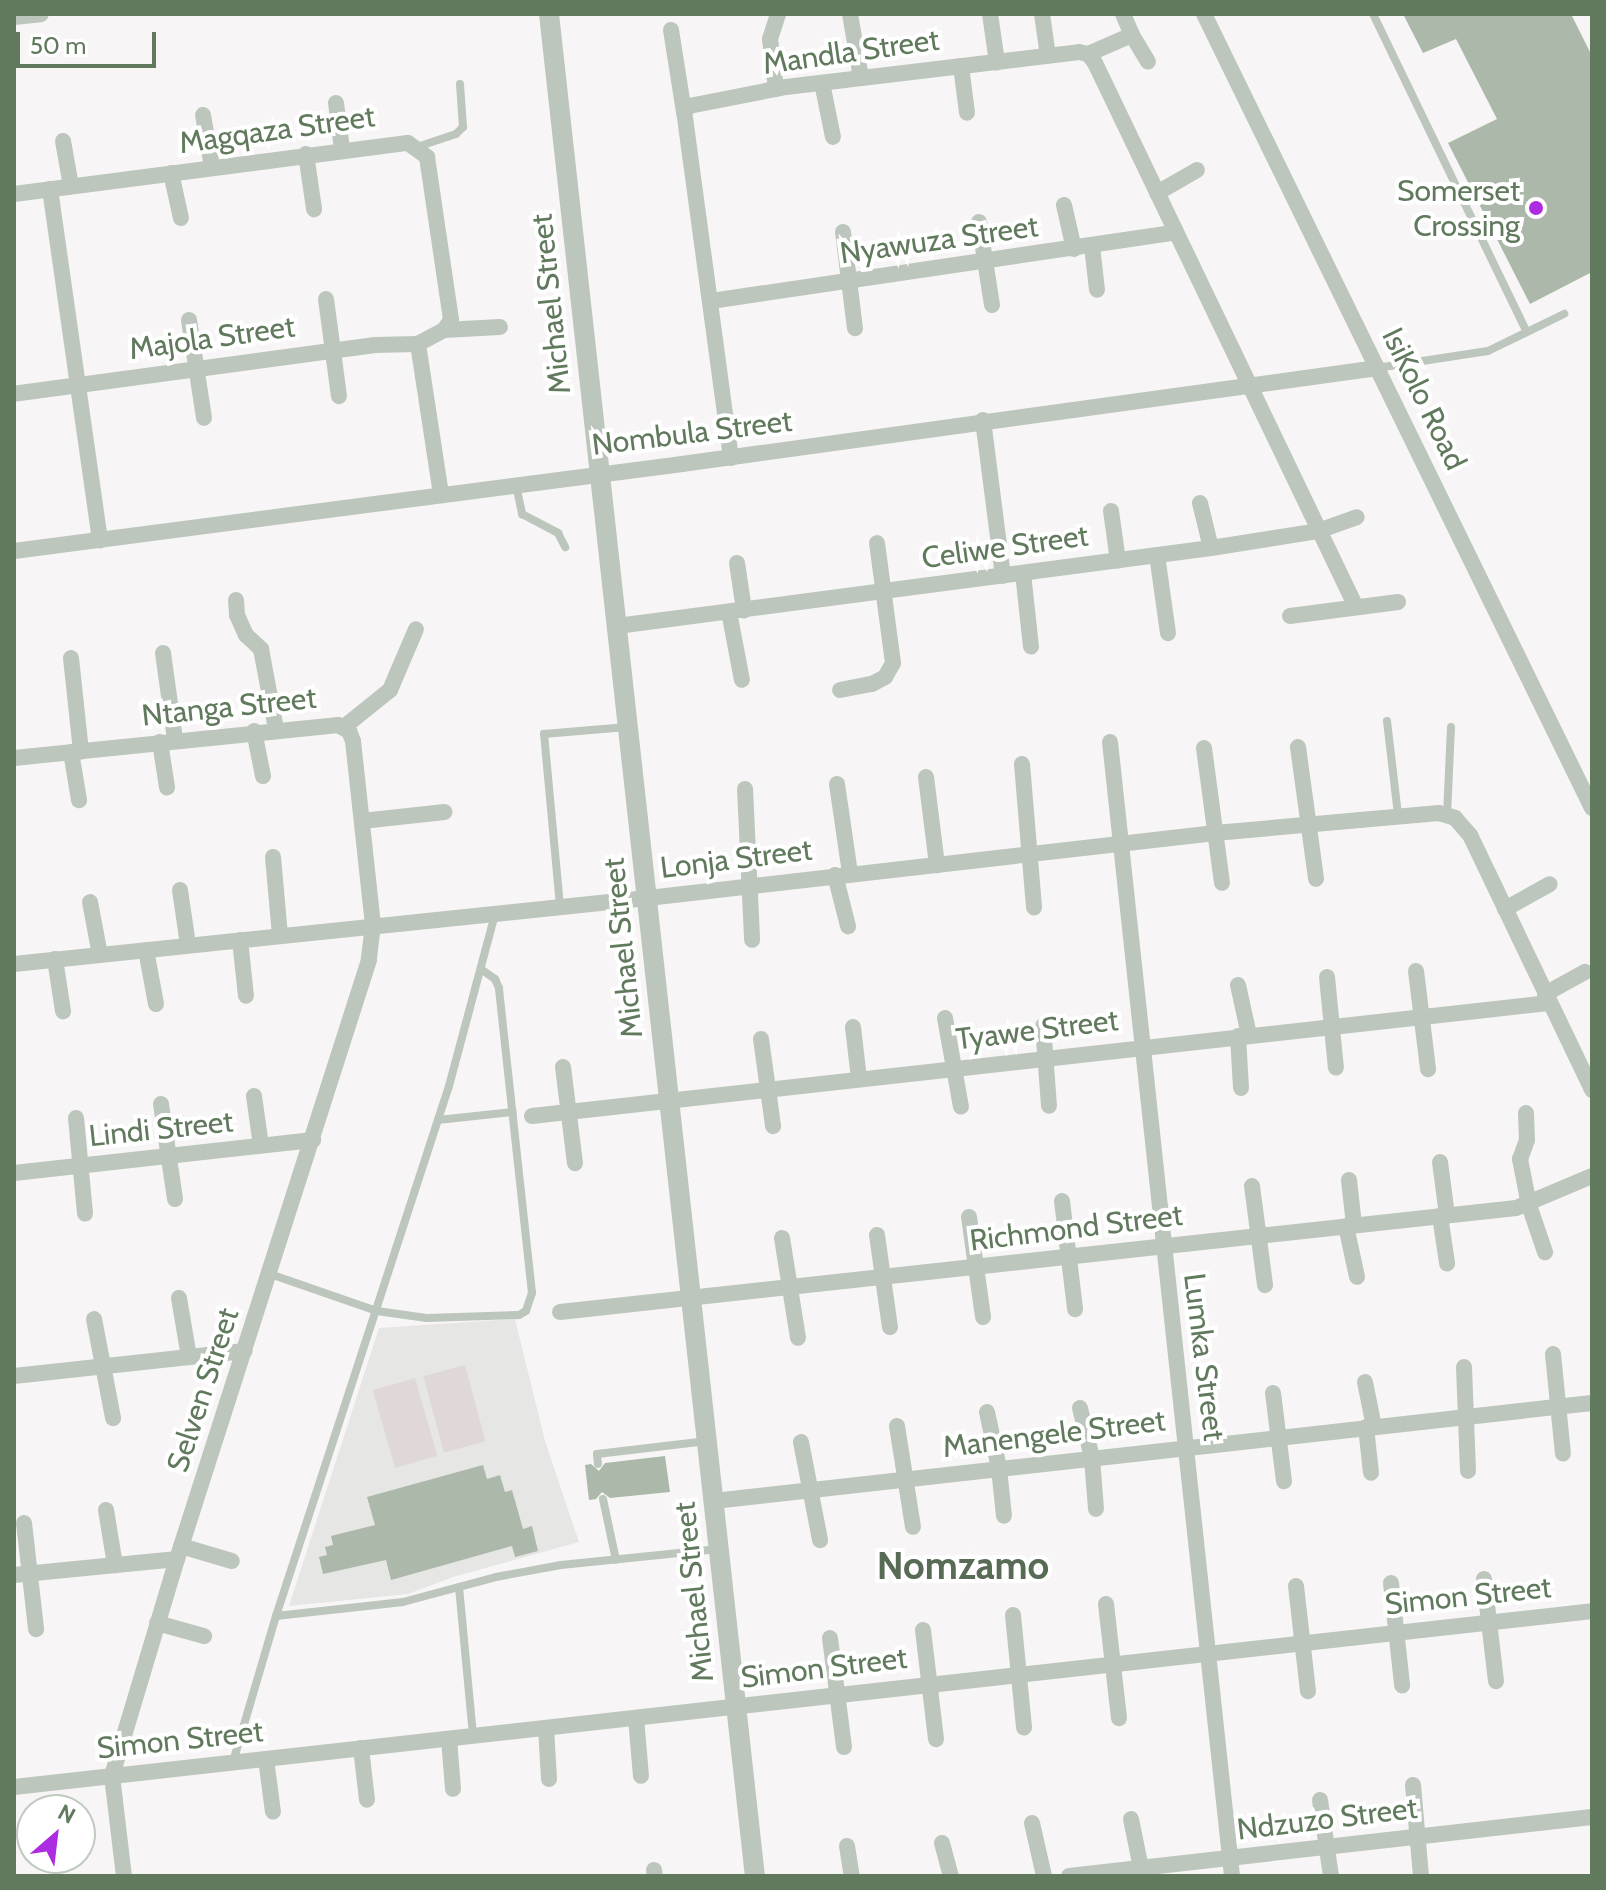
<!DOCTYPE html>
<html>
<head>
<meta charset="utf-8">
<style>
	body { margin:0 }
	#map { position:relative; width:1606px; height:1890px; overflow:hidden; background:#f8f5f7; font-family:Cabin,sans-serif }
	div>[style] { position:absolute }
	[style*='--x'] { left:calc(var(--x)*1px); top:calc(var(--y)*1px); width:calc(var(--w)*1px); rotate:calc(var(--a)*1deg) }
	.built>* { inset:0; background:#e6e6e5 }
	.green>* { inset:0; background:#dfd8d6; transform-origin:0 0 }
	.building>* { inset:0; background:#acb8aa }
	.service>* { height:8px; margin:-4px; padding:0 4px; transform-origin:4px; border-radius:4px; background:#bdc6bc }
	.minor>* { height:16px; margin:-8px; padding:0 8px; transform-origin:8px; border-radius:8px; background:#bdc6bc }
	.tertiary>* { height:20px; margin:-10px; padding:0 10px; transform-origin:10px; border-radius:10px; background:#bdc6bc }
	.dots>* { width:22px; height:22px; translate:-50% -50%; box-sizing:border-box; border:4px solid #fff; border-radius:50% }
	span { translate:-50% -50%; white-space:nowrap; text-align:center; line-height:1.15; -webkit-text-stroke:8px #fff; paint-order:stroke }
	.street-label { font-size:30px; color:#617a5e }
	.poi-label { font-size:30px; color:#617a5e }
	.right { translate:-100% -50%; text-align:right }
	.district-label { font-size:38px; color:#576b55; font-weight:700 }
	.frame { position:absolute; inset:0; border:16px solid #617a5e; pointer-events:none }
	.north { position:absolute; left:16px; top:1794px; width:80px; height:80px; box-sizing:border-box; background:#fff; border:2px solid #c0cabf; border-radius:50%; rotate:28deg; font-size:22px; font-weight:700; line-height:32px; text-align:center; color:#617a5e }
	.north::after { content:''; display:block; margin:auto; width:28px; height:36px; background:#ad2ce1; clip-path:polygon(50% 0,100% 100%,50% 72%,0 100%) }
	.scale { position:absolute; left:16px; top:32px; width:140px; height:36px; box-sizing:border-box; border:4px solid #617a5e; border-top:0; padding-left:10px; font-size:24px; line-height:28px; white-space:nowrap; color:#617a5e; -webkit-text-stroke:6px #fff; paint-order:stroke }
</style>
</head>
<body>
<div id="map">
	<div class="built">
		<i style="clip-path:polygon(515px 1319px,545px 1441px,579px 1542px,453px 1577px,408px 1594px,289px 1606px,379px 1328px)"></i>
	</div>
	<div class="green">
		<i style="left:465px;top:1365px;width:79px;height:43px;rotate:75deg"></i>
		<i style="left:415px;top:1378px;width:81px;height:44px;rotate:74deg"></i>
	</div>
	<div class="building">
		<i style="clip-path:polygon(1403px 14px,1571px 14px,1592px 56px,1592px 272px,1530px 304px,1448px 143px,1497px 119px,1456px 39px,1423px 53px)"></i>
		<i style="clip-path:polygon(665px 1456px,670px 1492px,610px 1498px,602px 1492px,596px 1499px,589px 1500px,585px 1465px,591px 1464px,599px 1471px,605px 1463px)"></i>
		<i style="clip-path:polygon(483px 1465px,487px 1479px,500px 1475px,505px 1492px,512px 1490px,523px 1529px,532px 1526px,538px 1551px,515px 1557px,512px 1546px,391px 1580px,386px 1560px,323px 1574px,319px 1557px,327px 1555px,325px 1547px,333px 1545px,331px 1536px,375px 1525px,367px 1497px)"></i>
	</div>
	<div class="service">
		<i style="--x:1373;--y:14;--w:353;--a:64.2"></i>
		<i style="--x:417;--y:147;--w:41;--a:-18.4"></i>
		<i style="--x:456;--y:134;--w:10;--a:-45"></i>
		<i style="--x:463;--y:127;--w:43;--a:-94"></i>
		<i style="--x:1377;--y:368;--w:112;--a:-8.7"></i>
		<i style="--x:1488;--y:351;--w:85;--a:-26"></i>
		<i style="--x:516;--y:485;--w:30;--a:78"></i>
		<i style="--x:522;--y:514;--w:41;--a:27.8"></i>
		<i style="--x:558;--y:533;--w:16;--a:63"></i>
		<i style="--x:1387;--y:721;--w:95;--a:83.3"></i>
		<i style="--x:1447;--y:815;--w:88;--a:-87.4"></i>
		<i style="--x:560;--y:906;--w:173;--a:-95.3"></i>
		<i style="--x:544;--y:734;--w:83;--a:-4.8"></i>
		<i style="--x:438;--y:1120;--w:75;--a:-6.1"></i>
		<i style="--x:270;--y:1274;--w:113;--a:19.1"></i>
		<i style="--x:377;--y:1311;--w:50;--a:8"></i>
		<i style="--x:427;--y:1318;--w:92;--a:-1.9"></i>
		<i style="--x:519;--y:1315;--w:8;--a:-30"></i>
		<i style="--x:526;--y:1311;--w:19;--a:-72"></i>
		<i style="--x:532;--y:1293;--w:307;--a:-96.2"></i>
		<i style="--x:499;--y:988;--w:10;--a:-114"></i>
		<i style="--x:495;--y:979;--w:16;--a:-145"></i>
		<i style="--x:598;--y:1464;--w:10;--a:-96"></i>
		<i style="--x:597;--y:1454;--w:111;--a:-6.7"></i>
		<i style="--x:603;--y:1499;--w:62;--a:78"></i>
		<i style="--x:459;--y:1587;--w:150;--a:84.6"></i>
		<i style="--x:276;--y:1616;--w:128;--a:-6.3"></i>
		<i style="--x:403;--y:1602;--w:96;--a:-15"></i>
		<i style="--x:496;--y:1577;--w:66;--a:-10.5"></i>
		<i style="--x:561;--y:1565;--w:158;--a:-5.8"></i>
		<i style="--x:233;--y:1762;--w:152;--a:-73.6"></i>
		<i style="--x:276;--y:1616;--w:558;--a:-71.92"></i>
		<i style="--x:449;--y:1086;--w:178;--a:-75"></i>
	</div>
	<div class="minor">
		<i style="--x:850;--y:14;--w:65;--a:80.2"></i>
		<i style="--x:990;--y:14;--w:49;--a:81.7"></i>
		<i style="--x:1042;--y:14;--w:42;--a:81.9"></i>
		<i style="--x:1204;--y:14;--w:884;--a:63.96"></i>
		<i style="--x:14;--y:17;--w:27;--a:-6"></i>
		<i style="--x:671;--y:30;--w:83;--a:81"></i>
		<i style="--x:1132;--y:35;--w:31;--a:59"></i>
		<i style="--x:1088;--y:54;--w:48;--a:-23.4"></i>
		<i style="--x:1132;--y:35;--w:23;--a:-113"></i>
		<i style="--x:961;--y:66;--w:47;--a:82.7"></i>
		<i style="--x:822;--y:83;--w:55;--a:78.5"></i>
		<i style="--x:776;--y:89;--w:50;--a:-96.8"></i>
		<i style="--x:770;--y:39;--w:26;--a:-72"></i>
		<i style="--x:336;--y:103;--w:46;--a:82.6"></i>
		<i style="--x:203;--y:115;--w:53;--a:80.2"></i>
		<i style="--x:63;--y:141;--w:46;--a:79.9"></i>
		<i style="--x:306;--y:154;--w:56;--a:81.7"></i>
		<i style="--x:171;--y:173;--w:46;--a:77.5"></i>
		<i style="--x:50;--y:189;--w:355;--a:81.9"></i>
		<i style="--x:1157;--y:193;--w:46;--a:-29.9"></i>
		<i style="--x:14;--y:194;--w:397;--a:-7.4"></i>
		<i style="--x:408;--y:143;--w:24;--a:36"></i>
		<i style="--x:427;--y:157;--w:165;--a:81.6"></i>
		<i style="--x:451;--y:320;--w:12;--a:125"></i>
		<i style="--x:444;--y:330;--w:30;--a:152"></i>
		<i style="--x:418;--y:344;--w:43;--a:178.7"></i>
		<i style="--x:375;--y:345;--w:364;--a:172.3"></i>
		<i style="--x:1064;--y:205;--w:45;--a:77.2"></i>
		<i style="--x:979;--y:222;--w:84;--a:81.1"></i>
		<i style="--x:843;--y:232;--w:97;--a:82.9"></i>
		<i style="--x:1092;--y:246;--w:44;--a:83.5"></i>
		<i style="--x:326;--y:299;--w:98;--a:82.4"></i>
		<i style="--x:711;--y:301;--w:470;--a:-8.4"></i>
		<i style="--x:189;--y:320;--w:99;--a:81.3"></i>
		<i style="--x:444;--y:330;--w:56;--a:-3.1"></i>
		<i style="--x:418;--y:344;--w:153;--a:81.3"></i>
		<i style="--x:983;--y:420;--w:157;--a:82.7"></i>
		<i style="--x:731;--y:458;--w:349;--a:-97.7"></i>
		<i style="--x:684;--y:112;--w:8;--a:-50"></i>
		<i style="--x:689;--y:106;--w:99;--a:-11.1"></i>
		<i style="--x:786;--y:87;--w:295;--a:-6.8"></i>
		<i style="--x:1079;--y:52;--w:9;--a:13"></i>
		<i style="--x:1088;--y:54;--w:11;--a:52"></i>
		<i style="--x:1095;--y:63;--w:601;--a:64.37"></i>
		<i style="--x:1200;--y:503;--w:46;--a:76.3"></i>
		<i style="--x:1111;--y:511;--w:50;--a:82"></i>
		<i style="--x:14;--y:551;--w:674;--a:-7.42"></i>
		<i style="--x:682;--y:464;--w:702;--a:-7.86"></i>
		<i style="--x:1157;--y:555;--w:79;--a:82"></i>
		<i style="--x:737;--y:563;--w:48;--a:81.5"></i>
		<i style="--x:1023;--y:573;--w:74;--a:83.8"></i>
		<i style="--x:236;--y:600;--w:15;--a:86"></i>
		<i style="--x:237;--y:615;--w:22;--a:66"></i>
		<i style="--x:246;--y:635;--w:21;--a:43"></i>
		<i style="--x:261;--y:649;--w:81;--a:79.4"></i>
		<i style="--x:729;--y:612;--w:69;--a:79.2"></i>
		<i style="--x:1290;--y:616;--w:109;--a:-7.4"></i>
		<i style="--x:617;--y:626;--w:599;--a:-7.48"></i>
		<i style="--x:1211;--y:548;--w:108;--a:-9"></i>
		<i style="--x:1318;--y:531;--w:41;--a:-19.7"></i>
		<i style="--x:163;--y:653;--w:88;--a:82.1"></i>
		<i style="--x:71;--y:658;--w:94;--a:83.9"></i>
		<i style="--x:840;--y:690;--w:33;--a:-11"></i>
		<i style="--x:872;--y:684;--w:15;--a:-28"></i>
		<i style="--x:885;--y:677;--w:16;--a:-60"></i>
		<i style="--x:893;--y:663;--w:121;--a:-97.6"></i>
		<i style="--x:344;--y:727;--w:59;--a:-38.8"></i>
		<i style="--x:390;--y:690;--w:66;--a:-66.9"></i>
		<i style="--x:254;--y:731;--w:46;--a:78.7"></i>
		<i style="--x:160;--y:742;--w:46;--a:81.2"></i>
		<i style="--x:1110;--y:742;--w:1141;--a:83.86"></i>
		<i style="--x:1298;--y:747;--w:133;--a:82.2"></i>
		<i style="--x:1204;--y:748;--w:136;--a:82.4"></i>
		<i style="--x:71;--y:752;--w:49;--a:80.5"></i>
		<i style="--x:14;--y:758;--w:326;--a:-5.8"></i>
		<i style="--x:338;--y:725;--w:13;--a:29"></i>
		<i style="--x:349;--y:731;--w:11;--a:68"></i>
		<i style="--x:353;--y:741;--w:185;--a:83.8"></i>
		<i style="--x:373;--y:925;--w:35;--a:97"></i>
		<i style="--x:369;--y:960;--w:629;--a:107.77"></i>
		<i style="--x:177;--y:1559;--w:227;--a:106.7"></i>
		<i style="--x:112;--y:1776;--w:101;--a:83.2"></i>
		<i style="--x:1022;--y:764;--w:144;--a:85.2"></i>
		<i style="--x:926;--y:777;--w:89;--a:82.9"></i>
		<i style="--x:837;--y:784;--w:90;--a:81.7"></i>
		<i style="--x:745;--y:789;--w:151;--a:87.3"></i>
		<i style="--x:362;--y:821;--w:83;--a:-6.2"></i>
		<i style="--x:273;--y:857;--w:78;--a:84.9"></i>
		<i style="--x:835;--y:875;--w:53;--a:75.7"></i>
		<i style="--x:180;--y:890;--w:56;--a:81.7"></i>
		<i style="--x:90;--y:902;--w:54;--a:79.3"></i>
		<i style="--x:1505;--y:909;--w:51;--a:-29.1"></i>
		<i style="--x:240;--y:940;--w:56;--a:83.9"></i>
		<i style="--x:146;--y:950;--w:55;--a:79.5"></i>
		<i style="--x:55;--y:959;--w:53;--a:81.3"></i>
		<i style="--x:14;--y:964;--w:637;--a:-5.94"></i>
		<i style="--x:648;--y:898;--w:571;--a:-6.54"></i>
		<i style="--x:1215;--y:833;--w:225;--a:-5.1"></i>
		<i style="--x:1439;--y:813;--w:17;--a:17"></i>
		<i style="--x:1455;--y:818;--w:23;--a:49"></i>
		<i style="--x:1470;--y:835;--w:283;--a:64.4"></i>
		<i style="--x:1416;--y:971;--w:99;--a:83"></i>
		<i style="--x:1327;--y:977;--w:91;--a:84.4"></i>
		<i style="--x:1238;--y:985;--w:51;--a:77.6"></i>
		<i style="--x:1545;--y:994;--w:46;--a:-28.8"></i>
		<i style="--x:945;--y:1018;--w:90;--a:79.8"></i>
		<i style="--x:1043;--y:1026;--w:80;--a:85.7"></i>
		<i style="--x:853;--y:1027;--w:52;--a:83.4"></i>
		<i style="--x:1238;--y:1036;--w:52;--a:86.7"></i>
		<i style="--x:761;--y:1039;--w:88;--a:82.1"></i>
		<i style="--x:563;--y:1067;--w:97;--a:82.9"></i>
		<i style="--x:254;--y:1096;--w:50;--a:82"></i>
		<i style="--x:161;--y:1104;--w:96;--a:81.6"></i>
		<i style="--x:1526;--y:1113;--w:27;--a:88"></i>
		<i style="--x:1527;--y:1140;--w:20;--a:110"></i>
		<i style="--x:1520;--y:1159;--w:47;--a:78.9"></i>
		<i style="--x:1529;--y:1205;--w:50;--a:71.2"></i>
		<i style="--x:532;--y:1116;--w:1023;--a:-6.34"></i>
		<i style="--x:76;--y:1118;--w:96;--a:84.6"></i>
		<i style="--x:1440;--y:1162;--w:53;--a:82.5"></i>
		<i style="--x:14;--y:1173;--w:301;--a:-6.3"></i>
		<i style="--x:1349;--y:1180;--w:45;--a:83.7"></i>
		<i style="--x:1252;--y:1186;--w:100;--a:82.5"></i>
		<i style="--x:1062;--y:1201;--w:109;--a:83.1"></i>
		<i style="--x:1440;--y:1216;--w:48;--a:81.5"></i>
		<i style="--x:969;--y:1217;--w:101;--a:82"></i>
		<i style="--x:1346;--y:1226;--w:52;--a:77.8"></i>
		<i style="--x:877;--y:1235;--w:93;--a:82"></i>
		<i style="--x:782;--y:1238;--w:101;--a:80.9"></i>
		<i style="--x:179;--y:1298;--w:60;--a:80.4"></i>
		<i style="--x:560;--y:1312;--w:962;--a:-6.21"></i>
		<i style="--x:1516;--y:1208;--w:82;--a:-22.8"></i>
		<i style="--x:94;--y:1319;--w:101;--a:79.1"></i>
		<i style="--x:1553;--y:1354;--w:100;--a:84.3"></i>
		<i style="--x:1464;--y:1367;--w:104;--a:87.8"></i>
		<i style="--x:14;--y:1376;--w:232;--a:-6.2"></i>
		<i style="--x:1365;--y:1382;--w:46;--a:78.7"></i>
		<i style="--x:1273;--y:1393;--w:89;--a:82.9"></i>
		<i style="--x:1080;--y:1408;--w:51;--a:76.5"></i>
		<i style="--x:1092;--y:1458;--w:51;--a:85.5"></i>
		<i style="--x:987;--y:1412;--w:57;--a:77.9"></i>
		<i style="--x:999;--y:1468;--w:48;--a:84.1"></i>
		<i style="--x:897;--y:1426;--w:102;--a:81"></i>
		<i style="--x:1366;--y:1427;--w:46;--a:83.8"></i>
		<i style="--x:801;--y:1442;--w:100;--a:79"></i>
		<i style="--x:714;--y:1501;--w:883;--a:-6.37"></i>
		<i style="--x:106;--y:1510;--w:56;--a:80.7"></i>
		<i style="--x:24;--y:1523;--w:107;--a:83.5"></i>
		<i style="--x:181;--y:1546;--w:53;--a:16.4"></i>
		<i style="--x:14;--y:1575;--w:164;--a:-5.6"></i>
		<i style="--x:1484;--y:1579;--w:103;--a:83.3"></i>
		<i style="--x:1391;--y:1583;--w:103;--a:83.8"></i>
		<i style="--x:1296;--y:1586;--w:106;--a:83.5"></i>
		<i style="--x:1106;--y:1604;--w:115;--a:83.5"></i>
		<i style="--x:1013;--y:1615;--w:113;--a:84.4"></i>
		<i style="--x:157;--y:1623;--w:49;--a:15.5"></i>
		<i style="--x:923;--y:1630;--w:110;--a:83.2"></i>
		<i style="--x:830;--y:1638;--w:110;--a:82.7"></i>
		<i style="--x:636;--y:1718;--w:58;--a:85.1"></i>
		<i style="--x:546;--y:1728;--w:51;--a:86.6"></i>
		<i style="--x:449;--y:1739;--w:50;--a:85.4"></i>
		<i style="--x:361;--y:1748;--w:52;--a:83.4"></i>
		<i style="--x:266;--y:1759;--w:53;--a:82.5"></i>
		<i style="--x:1413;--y:1785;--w:91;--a:85"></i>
		<i style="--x:14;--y:1787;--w:1588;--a:-6.36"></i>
		<i style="--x:1320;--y:1800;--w:77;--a:81.8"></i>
		<i style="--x:1131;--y:1819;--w:50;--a:78.5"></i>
		<i style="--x:1032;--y:1823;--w:54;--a:77.2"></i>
		<i style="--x:942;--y:1843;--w:34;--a:75"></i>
		<i style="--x:847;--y:1846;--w:30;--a:81"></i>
		<i style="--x:654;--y:1870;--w:6;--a:81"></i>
		<i style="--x:1069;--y:1876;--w:526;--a:-6.44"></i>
	</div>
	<div class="tertiary">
		<i style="--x:549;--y:14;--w:1873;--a:83.69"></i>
	</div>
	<div class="dots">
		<i style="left:1536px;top:208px;background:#ad2ce1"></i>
	</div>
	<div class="street-label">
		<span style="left:851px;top:52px;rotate:-8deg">Mandla Street</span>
		<span style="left:277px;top:130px;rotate:-8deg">Magqaza Street</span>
		<span style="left:939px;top:240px;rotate:-8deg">Nyawuza Street</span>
		<span style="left:551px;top:304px;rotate:-96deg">Michael Street</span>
		<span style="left:212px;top:338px;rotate:-8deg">Majola Street</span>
		<span style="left:1424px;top:399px;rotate:64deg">IsiKolo Road</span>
		<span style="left:692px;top:433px;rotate:-7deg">Nombula Street</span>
		<span style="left:1005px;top:547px;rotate:-8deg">Celiwe Street</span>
		<span style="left:229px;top:707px;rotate:-6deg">Ntanga Street</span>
		<span style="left:736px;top:859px;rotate:-7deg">Lonja Street</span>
		<span style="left:623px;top:948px;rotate:-96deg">Michael Street</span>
		<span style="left:1037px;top:1030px;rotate:-7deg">Tyawe Street</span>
		<span style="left:161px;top:1129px;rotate:-6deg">Lindi Street</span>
		<span style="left:1076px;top:1228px;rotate:-7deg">Richmond Street</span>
		<span style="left:1204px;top:1357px;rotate:83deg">Lumka Street</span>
		<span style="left:203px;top:1390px;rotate:-72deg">Selven Street</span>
		<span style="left:1054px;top:1434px;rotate:-7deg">Manengele Street</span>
		<span style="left:694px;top:1592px;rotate:-96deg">Michael Street</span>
		<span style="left:1468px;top:1596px;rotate:-6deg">Simon Street</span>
		<span style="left:824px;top:1668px;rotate:-7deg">Simon Street</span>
		<span style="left:180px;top:1740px;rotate:-6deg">Simon Street</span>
		<span style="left:1327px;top:1819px;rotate:-7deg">Ndzuzo Street</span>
	</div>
	<div class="poi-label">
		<span class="right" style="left:1520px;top:208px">Somerset<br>Crossing</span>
	</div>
	<div class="district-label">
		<span style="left:963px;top:1566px">Nomzamo</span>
	</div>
	<div class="frame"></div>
	<div class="north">N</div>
	<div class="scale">50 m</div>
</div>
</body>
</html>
